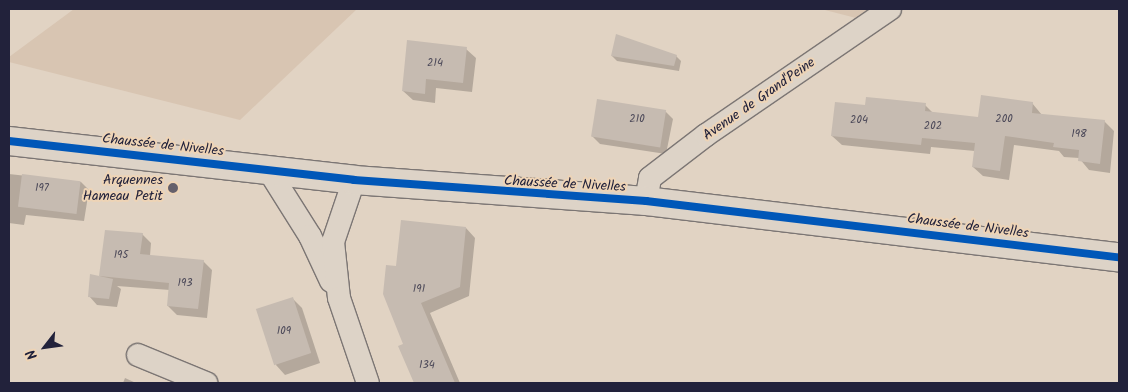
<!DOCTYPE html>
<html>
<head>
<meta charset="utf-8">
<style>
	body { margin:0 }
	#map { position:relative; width:1128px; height:392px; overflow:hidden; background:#e1d3c3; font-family:Kalam,sans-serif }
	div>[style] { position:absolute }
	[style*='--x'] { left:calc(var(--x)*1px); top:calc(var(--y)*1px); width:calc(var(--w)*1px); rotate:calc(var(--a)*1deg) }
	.built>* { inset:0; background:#d8c5b2 }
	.shadow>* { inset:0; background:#0003 }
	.building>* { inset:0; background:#c6bbb1; transform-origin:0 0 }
	.roads { filter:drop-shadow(1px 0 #7c7674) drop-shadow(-1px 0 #7c7674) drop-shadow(0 1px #7c7674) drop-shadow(0 -1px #7c7674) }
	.minor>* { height:22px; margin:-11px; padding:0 11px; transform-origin:11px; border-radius:11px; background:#ddd3c7 }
	.primary>* { height:28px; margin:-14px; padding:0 14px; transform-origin:14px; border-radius:14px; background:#ddd3c7 }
	.cycleway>* { height:8px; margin:-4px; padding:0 4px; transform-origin:4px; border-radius:4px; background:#0057b8 }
	.dots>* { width:14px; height:14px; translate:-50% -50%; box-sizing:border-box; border:2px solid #eed4b6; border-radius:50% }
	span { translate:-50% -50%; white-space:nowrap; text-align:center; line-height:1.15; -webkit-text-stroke:4px #eed4b6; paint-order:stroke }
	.number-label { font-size:11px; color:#4b4858 }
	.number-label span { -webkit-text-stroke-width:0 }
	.street-label { font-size:14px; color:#22223b }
	.poi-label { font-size:14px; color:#22223b }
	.right { translate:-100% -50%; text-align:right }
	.frame { position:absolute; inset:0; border:10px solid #22223b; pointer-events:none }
	.north { position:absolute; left:20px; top:322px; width:50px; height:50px; -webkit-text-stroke:4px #eed4b6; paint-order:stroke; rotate:240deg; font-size:14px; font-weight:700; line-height:20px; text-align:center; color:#22223b }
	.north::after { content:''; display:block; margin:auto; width:18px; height:22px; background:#22223b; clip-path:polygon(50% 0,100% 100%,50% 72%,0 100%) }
</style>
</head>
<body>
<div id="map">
	<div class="built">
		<i style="clip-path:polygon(74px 9px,357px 9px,240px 120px,9px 62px,9px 57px)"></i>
		<i style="clip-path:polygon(821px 9px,870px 9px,856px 18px)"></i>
	</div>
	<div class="shadow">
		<i style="clip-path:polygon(466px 49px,476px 58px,472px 92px,436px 88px,435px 103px,413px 100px,403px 91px)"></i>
		<i style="clip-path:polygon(612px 56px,676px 56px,681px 61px,679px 71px,617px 61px)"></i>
		<i style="clip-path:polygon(1032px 103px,1042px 115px,1104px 121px,1114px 131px,1110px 173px,1089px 170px,1079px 158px,1064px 157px,1059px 151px,1014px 145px,1009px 180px,983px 176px,973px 167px,975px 151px,931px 147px,930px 154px,842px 145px,832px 136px,866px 106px,925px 105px,933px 113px,979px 118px)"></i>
		<i style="clip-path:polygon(665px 111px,673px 119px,666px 154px,600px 144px,592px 136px)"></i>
		<i style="clip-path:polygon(9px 174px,81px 182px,89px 190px,84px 221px,26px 215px,24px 225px,9px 223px)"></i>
		<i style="clip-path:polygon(466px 228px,475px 238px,469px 296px,430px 313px,460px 383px,415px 383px,400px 347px,405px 345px,397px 267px)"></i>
		<i style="clip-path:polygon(106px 231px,142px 234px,151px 243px,150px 256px,203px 261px,212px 270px,207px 318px,177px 315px,168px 306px,170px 290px,117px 286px,121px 289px,117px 307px,97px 305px,89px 296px,100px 278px)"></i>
		<i style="clip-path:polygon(293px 299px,302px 308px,320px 363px,285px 375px,276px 365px)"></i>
		<i style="clip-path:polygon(125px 378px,136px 383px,123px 383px)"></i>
	</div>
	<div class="building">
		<i style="clip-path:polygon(616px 34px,677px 55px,674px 66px,611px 56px)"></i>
		<i style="clip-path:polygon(407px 40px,467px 47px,463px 83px,426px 79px,425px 94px,402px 91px)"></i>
		<i style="clip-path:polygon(981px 95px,1033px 102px,1032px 113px,1105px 120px,1100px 164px,1078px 161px,1079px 150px,1053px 147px,1054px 143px,1005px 136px,1000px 171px,972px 167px,975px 143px,922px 138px,921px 145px,831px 136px,835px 102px,865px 105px,866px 97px,887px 99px,926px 103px,925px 111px,978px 117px)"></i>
		<i style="left:597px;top:99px;width:70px;height:38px;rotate:9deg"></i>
		<i style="left:22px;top:174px;width:59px;height:33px;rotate:7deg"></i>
		<i style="clip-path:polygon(401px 220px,466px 227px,460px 287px,421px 303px,455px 383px,414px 383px,398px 346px,403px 344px,383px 294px,386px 265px,396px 266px)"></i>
		<i style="clip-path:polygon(105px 230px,143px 233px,140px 254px,204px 260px,198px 309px,167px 306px,169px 283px,99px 276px)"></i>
		<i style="clip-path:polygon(90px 274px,113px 279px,109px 299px,88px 297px)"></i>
		<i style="left:293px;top:297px;width:59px;height:39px;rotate:72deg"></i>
	</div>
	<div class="roads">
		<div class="minor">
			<i style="--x:269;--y:171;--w:77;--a:57.8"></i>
			<i style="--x:310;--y:236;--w:50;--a:65"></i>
			<i style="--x:354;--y:180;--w:65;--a:108.7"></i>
			<i style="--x:333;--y:242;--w:56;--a:83.9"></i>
			<i style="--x:339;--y:298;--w:90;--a:71.2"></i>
			<i style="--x:646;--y:201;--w:23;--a:-80"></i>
			<i style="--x:650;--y:178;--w:71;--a:-37.5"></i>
			<i style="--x:706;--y:135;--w:223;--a:-34.4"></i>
			<i style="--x:138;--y:355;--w:74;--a:22.4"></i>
		</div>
		<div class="primary">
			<i style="--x:9;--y:141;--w:347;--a:6.4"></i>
			<i style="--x:354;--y:180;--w:293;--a:4.1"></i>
			<i style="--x:646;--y:201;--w:476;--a:6.8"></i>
		</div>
	</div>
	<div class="cycleway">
		<i style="--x:9;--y:141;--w:347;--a:6.4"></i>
		<i style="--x:354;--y:180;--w:293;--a:4.1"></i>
		<i style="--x:646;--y:201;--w:476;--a:6.8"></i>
	</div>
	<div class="dots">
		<i style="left:173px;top:188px;background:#65606b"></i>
	</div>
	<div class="number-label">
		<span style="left:435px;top:63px">214</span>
		<span style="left:637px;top:119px">210</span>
		<span style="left:1004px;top:119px">200</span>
		<span style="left:859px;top:120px">204</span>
		<span style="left:933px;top:126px">202</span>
		<span style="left:1079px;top:134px">198</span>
		<span style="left:42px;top:188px">197</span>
		<span style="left:121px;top:255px">195</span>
		<span style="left:185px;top:283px">193</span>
		<span style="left:419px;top:289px">191</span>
		<span style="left:284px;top:331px">109</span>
		<span style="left:427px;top:365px">134</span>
	</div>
	<div class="street-label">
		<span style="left:759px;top:99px;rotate:-35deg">Avenue de Grand'Peine</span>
		<span style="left:163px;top:145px;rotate:6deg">Chaussée de Nivelles</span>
		<span style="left:565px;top:184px;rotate:3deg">Chaussée de Nivelles</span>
		<span style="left:968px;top:226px;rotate:7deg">Chaussée de Nivelles</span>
	</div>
	<div class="poi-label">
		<span class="right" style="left:163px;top:188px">Arquennes<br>Hameau Petit</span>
	</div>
	<div class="frame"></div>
	<div class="north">N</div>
</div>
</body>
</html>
